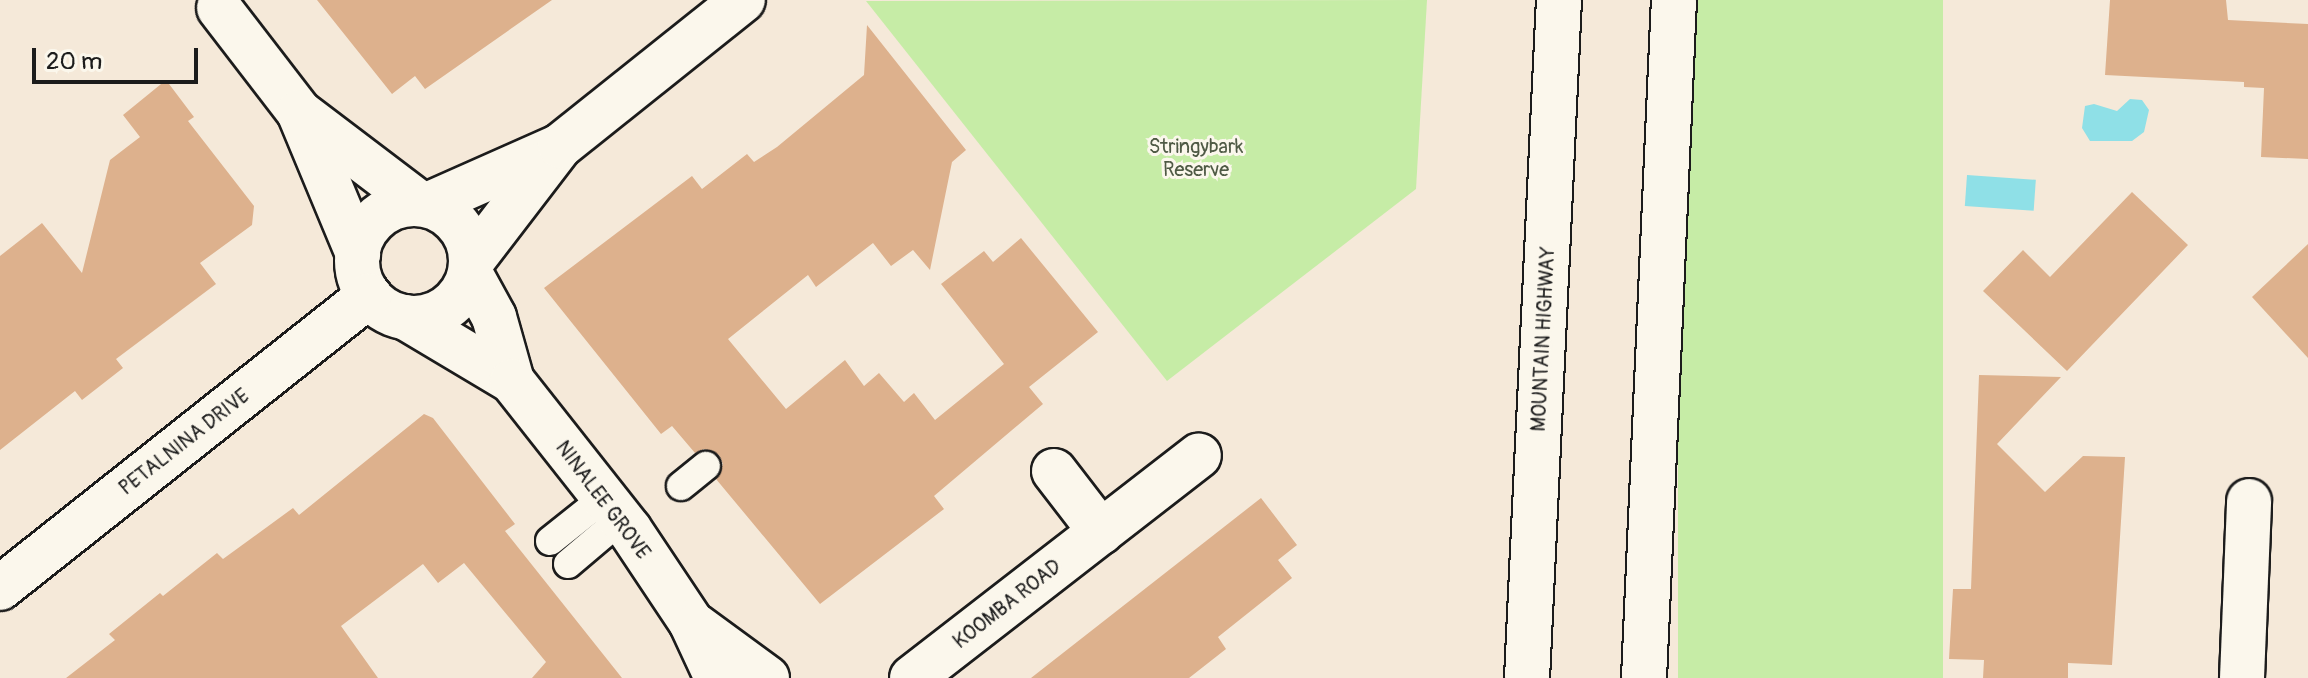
<!DOCTYPE html>
<html>
<head>
<meta charset="utf-8">
<style>
	body { margin:0 }
	#map { position:relative; width:2308px; height:678px; overflow:hidden; background:#f5e9d9; font-family:Pangolin,sans-serif }
	div>[style] { position:absolute }
	[style*='--x'] { left:calc(var(--x)*1px); top:calc(var(--y)*1px); width:calc(var(--w)*1px); rotate:calc(var(--a)*1deg) }
	.green>* { inset:0; background:#c6eca6; transform-origin:0 0 }
	.water>* { inset:0; background:#8fe0e7; transform-origin:0 0 }
	.building>* { inset:0; background:#ddb18d }
	.roads { filter:drop-shadow(2px 0 #1c1c1c) drop-shadow(-2px 0 #1c1c1c) drop-shadow(0 2px #1c1c1c) drop-shadow(0 -2px #1c1c1c) }
	.service>* { height:28px; margin:-14px; padding:0 14px; transform-origin:14px; border-radius:14px; background:#fbf7ec }
	.minor>* { height:44px; margin:-22px; padding:0 22px; transform-origin:22px; border-radius:22px; background:#fbf7ec }
	.minor>.ring { margin:-22px; padding:0; box-sizing:content-box; background:none; border:44px solid #fbf7ec; border-radius:50% }
	.primary>* { height:44px; margin:-22px; padding:0 22px; transform-origin:22px; border-radius:22px; background:#fbf7ec }
	span { translate:-50% -50%; white-space:nowrap; text-align:center; line-height:1.15; -webkit-text-stroke:6px #fbf7ec; paint-order:stroke }
	.park-label { font-size:20px; color:#4f5a45 }
	.street-label { font-size:20px; color:#1c1c1c }
	.scale { position:absolute; left:32px; top:48px; width:166px; height:36px; box-sizing:border-box; border:4px solid #1c1c1c; border-top:0; padding-left:10px; font-size:24px; line-height:28px; white-space:nowrap; color:#1c1c1c; -webkit-text-stroke:6px #fbf7ec; paint-order:stroke }
</style>
</head>
<body>
<div id="map">
	<div class="green">
		<i style="clip-path:polygon(1427px 0,1416px 189px,1167px 381px,866px 1px)"></i>
		<i style="left:1678px;top:0;width:265px;height:679px"></i>
	</div>
	<div class="water">
		<i style="clip-path:polygon(2130px 99px,2142px 100px,2149px 110px,2144px 132px,2132px 141px,2090px 141px,2082px 128px,2085px 106px,2094px 104px,2117px 111px)"></i>
		<i style="left:1967px;top:175px;width:69px;height:31px;rotate:4deg"></i>
	</div>
	<div class="building">
		<i style="clip-path:polygon(317px 0,552px 0,425px 89px,415px 76px,392px 94px)"></i>
		<i style="clip-path:polygon(2110px 0,2226px 0,2228px 20px,2308px 24px,2308px 159px,2261px 157px,2264px 88px,2244px 87px,2244px 82px,2105px 75px)"></i>
		<i style="clip-path:polygon(867px 25px,966px 150px,952px 162px,930px 270px,913px 250px,891px 266px,873px 243px,816px 287px,808px 275px,728px 339px,786px 409px,845px 360px,864px 386px,879px 373px,904px 402px,914px 393px,935px 420px,1004px 364px,941px 284px,984px 251px,993px 262px,1021px 238px,1098px 332px,1029px 387px,1043px 404px,934px 496px,944px 509px,820px 604px,716px 479px,723px 464px,719px 455px,704px 449px,695px 453px,672px 426px,661px 434px,544px 288px,692px 176px,702px 189px,747px 154px,754px 162px,777px 147px,864px 75px)"></i>
		<i style="clip-path:polygon(166px 80px,194px 117px,188px 121px,254px 206px,252px 225px,200px 263px,216px 284px,116px 359px,123px 368px,82px 400px,75px 391px,0 450px,0 256px,42px 223px,82px 273px,110px 160px,140px 137px,123px 115px)"></i>
		<i style="clip-path:polygon(2132px 192px,2188px 245px,2067px 371px,1983px 291px,2023px 250px,2050px 277px)"></i>
		<i style="clip-path:polygon(2308px 244px,2308px 358px,2252px 297px)"></i>
		<i style="clip-path:polygon(1979px 375px,2061px 377px,1997px 444px,2045px 492px,2083px 456px,2125px 457px,2112px 665px,2068px 663px,2068px 678px,1983px 678px,1984px 660px,1949px 659px,1953px 589px,1971px 589px)"></i>
		<i style="clip-path:polygon(424px 414px,433px 418px,515px 524px,505px 531px,622px 678px,532px 678px,546px 662px,464px 563px,438px 583px,423px 564px,341px 626px,378px 678px,66px 678px,115px 640px,109px 634px,160px 593px,163px 596px,217px 553px,223px 559px,293px 508px,299px 515px)"></i>
		<i style="clip-path:polygon(1261px 498px,1297px 545px,1278px 560px,1292px 578px,1218px 637px,1226px 649px,1189px 678px,1031px 678px)"></i>
	</div>
	<div class="roads">
		<div class="service">
			<i style="--x:681;--y:486;--w:32;--a:-39"></i>
			<i style="--x:550;--y:541;--w:69;--a:-38.5"></i>
			<i style="--x:568;--y:564;--w:70;--a:-40.3"></i>
		</div>
		<div class="minor">
			<i style="--x:219;--y:8;--w:131;--a:52.4"></i>
			<i style="--x:299;--y:112;--w:154;--a:67.4"></i>
			<i style="--x:299;--y:112;--w:151;--a:37.2"></i>
			<i class="ring" style="left:357px;top:204px;width:70px;height:70px"></i>
			<i style="--x:427;--y:205;--w:143;--a:-23.9"></i>
			<i style="--x:471;--y:262;--w:146;--a:-52.5"></i>
			<i style="--x:560;--y:146;--w:234;--a:-38.6"></i>
			<i style="--x:470;--y:273;--w:50;--a:61.4"></i>
			<i style="--x:494;--y:317;--w:66;--a:74.3"></i>
			<i style="--x:405;--y:317;--w:125;--a:30.9"></i>
			<i style="--x:512;--y:381;--w:189;--a:51.7"></i>
			<i style="--x:629;--y:529;--w:112;--a:56.3"></i>
			<i style="--x:691;--y:622;--w:62;--a:65.1"></i>
			<i style="--x:1054;--y:471;--w:77;--a:52.4"></i>
			<i style="--x:0;--y:588;--w:471;--a:-38.4"></i>
			<i style="--x:696;--y:626;--w:88;--a:36.2"></i>
			<i style="--x:912;--y:678;--w:363;--a:-37.8"></i>
			<i style="--x:2242;--y:678;--w:177;--a:-87.7"></i>
		</div>
		<div class="primary">
			<i style="--x:1527;--y:678;--w:679;--a:-87.3"></i>
			<i style="--x:1644;--y:678;--w:679;--a:-87.47"></i>
		</div>
	</div>
	<div class="park-label">
		<span style="left:1196px;top:158px">Stringybark<br>Reserve</span>
	</div>
	<div class="street-label">
		<span style="left:1543px;top:339px;rotate:-87deg">MOUNTAIN HIGHWAY</span>
		<span style="left:184px;top:442px;rotate:-38deg">PETALNINA DRIVE</span>
		<span style="left:603px;top:500px;rotate:53deg">NINALEE GROVE</span>
		<span style="left:1007px;top:604px;rotate:-38deg">KOOMBA ROAD</span>
	</div>
	<div class="scale">20 m</div>
</div>
</body>
</html>
